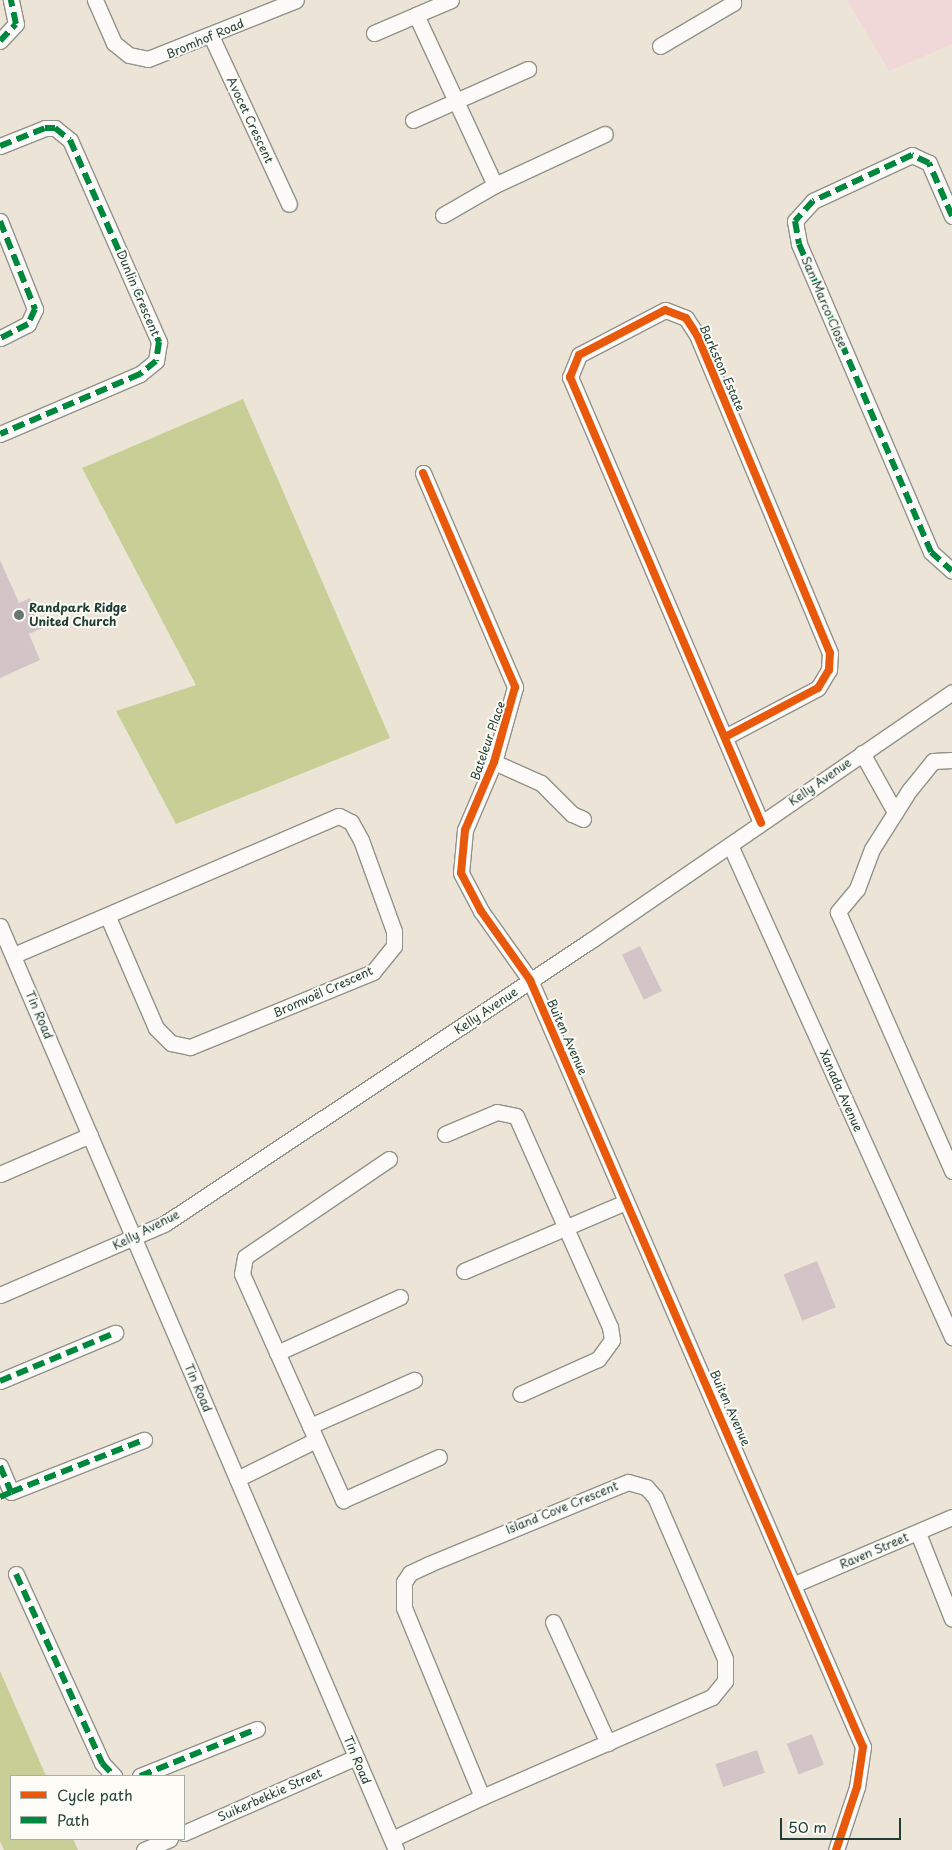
<!DOCTYPE html>
<html>
<head>
<meta charset="utf-8">
<style>
	body { margin:0 }
	#map { position:relative; width:952px; height:1850px; overflow:hidden; background:#ece4d6; font-family:"Playpen Sans",sans-serif }
	div>[style] { position:absolute }
	[style*='--x'] { left:calc(var(--x)*1px); top:calc(var(--y)*1px); width:calc(var(--w)*1px); rotate:calc(var(--a)*1deg) }
	.built>* { inset:0; background:#f1d8d8 }
	.green>* { inset:0; background:#c7cf96 }
	.building>* { inset:0; background:#d3c4c8; transform-origin:0 0 }
	.roads { filter:drop-shadow(1px 0 #91928a) drop-shadow(-1px 0 #91928a) drop-shadow(0 1px #91928a) drop-shadow(0 -1px #91928a) }
	.street>* { height:15px; margin:-7.5px; padding:0 7.5px; transform-origin:7.5px; border-radius:7.5px; background:#fcfbf9 }
	.quiet>* { height:6px; margin-top:-3px; transform-origin:0; background:repeating-linear-gradient(90deg,#00873e 0 12px,transparent 0 18px) }
	.cycleway>* { height:8px; margin:-4px; padding:0 4px; transform-origin:4px; border-radius:4px; background:#e8590c }
	.dots>* { width:14px; height:14px; translate:-50% -50%; box-sizing:border-box; border:2px solid #fdfcf7; border-radius:50% }
	span { translate:-50% -50%; white-space:nowrap; text-align:center; line-height:1.15; -webkit-text-stroke:4px #fdfcf7; paint-order:stroke }
	.street-label { font-size:12px; color:#1f3d34 }
	.poi-label { font-size:12px; color:#1f3d34; font-weight:700 }
	.left { translate:0 -50%; text-align:left }
	.legend { position:absolute; left:10px; top:1775px; width:175px; height:65px; box-sizing:border-box; background:#fdfcf7; border:1px solid #a4b0a9; margin:0; padding:6px 9px; list-style:none; font-size:15px; color:#1f3d34 }
	.legend li { display:flex; align-items:center; gap:10px; height:25px }
	.legend b { width:25px; border:1px solid #a4b0a9 }
	.scale { position:absolute; left:780px; top:1818px; width:121px; height:22px; box-sizing:border-box; border:2px solid #1f3d34; border-top:0; padding-left:6px; font-size:15px; line-height:18px; white-space:nowrap; color:#1f3d34; -webkit-text-stroke:4px #fdfcf7; paint-order:stroke }
</style>
</head>
<body>
<div id="map">
	<div class="built">
		<i style="clip-path:polygon(847px 0,952px 0,952px 44px,889px 71px)"></i>
	</div>
	<div class="green">
		<i style="clip-path:polygon(243px 399px,390px 738px,176px 824px,116px 711px,196px 685px,82px 468px)"></i>
		<i style="clip-path:polygon(0 1671px,46px 1776px,11px 1776px,11px 1839px,73px 1839px,78px 1850px,4px 1850px,0 1841px)"></i>
	</div>
	<div class="building">
		<i style="clip-path:polygon(0 560px,19px 603px,30px 598px,43px 628px,29px 634px,40px 660px,0 678px)"></i>
		<i style="left:640px;top:946px;width:50px;height:20px;rotate:64deg"></i>
		<i style="left:817px;top:1261px;width:50px;height:36px;rotate:68deg"></i>
		<i style="left:812px;top:1734px;width:33px;height:27px;rotate:69deg"></i>
		<i style="left:757px;top:1750px;width:24px;height:44px;rotate:71deg"></i>
	</div>
	<div class="roads">
		<div class="street">
			<i style="--x:95;--y:0;--w:47;--a:66.2"></i>
			<i style="--x:114;--y:43;--w:19;--a:39"></i>
			<i style="--x:129;--y:55;--w:19;--a:12"></i>
			<i style="--x:148;--y:59;--w:159;--a:-21.7"></i>
			<i style="--x:451;--y:0;--w:38;--a:157"></i>
			<i style="--x:416;--y:15;--w:187;--a:65.1"></i>
			<i style="--x:495;--y:185;--w:121;--a:-24.9"></i>
			<i style="--x:374;--y:33;--w:46;--a:-23.2"></i>
			<i style="--x:211;--y:36;--w:185;--a:65.1"></i>
			<i style="--x:0;--y:41;--w:23;--a:-47"></i>
			<i style="--x:16;--y:24;--w:25;--a:-102"></i>
			<i style="--x:660;--y:46;--w:85;--a:-30.5"></i>
			<i style="--x:733;--y:3;--w:3;--a:-108"></i>
			<i style="--x:413;--y:120;--w:126;--a:-23.9"></i>
			<i style="--x:0;--y:146;--w:48;--a:-21.8"></i>
			<i style="--x:45;--y:128;--w:10;--a:0"></i>
			<i style="--x:55;--y:128;--w:19;--a:39"></i>
			<i style="--x:70;--y:140;--w:221;--a:66.2"></i>
			<i style="--x:159;--y:342;--w:19;--a:99"></i>
			<i style="--x:156;--y:361;--w:21;--a:141"></i>
			<i style="--x:140;--y:374;--w:152;--a:156.8"></i>
			<i style="--x:443;--y:215;--w:60;--a:-30"></i>
			<i style="--x:952;--y:216;--w:58;--a:-113.5"></i>
			<i style="--x:929;--y:163;--w:19;--a:-155"></i>
			<i style="--x:912;--y:155;--w:109;--a:155.1"></i>
			<i style="--x:813;--y:201;--w:27;--a:132"></i>
			<i style="--x:795;--y:221;--w:23;--a:80"></i>
			<i style="--x:799;--y:244;--w:335;--a:66.8"></i>
			<i style="--x:931;--y:552;--w:28;--a:42"></i>
			<i style="--x:0;--y:221;--w:95;--a:68.3"></i>
			<i style="--x:35;--y:309;--w:17;--a:115"></i>
			<i style="--x:28;--y:324;--w:31;--a:153"></i>
			<i style="--x:423;--y:473;--w:233;--a:66.7"></i>
			<i style="--x:515;--y:687;--w:78;--a:105.6"></i>
			<i style="--x:494;--y:762;--w:74;--a:113.1"></i>
			<i style="--x:465;--y:830;--w:43;--a:95.3"></i>
			<i style="--x:461;--y:873;--w:43;--a:62.2"></i>
			<i style="--x:481;--y:911;--w:85;--a:54.6"></i>
			<i style="--x:530;--y:980;--w:836;--a:66.53"></i>
			<i style="--x:863;--y:1747;--w:40;--a:98.5"></i>
			<i style="--x:857;--y:1787;--w:66;--a:108.4"></i>
			<i style="--x:725;--y:737;--w:105;--a:-27.8"></i>
			<i style="--x:818;--y:688;--w:21;--a:-59"></i>
			<i style="--x:829;--y:670;--w:17;--a:-87"></i>
			<i style="--x:830;--y:653;--w:345;--a:-112.7"></i>
			<i style="--x:697;--y:335;--w:20;--a:-123"></i>
			<i style="--x:686;--y:318;--w:22;--a:-159"></i>
			<i style="--x:665;--y:310;--w:97;--a:152.4"></i>
			<i style="--x:579;--y:355;--w:24;--a:112"></i>
			<i style="--x:570;--y:377;--w:485;--a:66.8"></i>
			<i style="--x:862;--y:753;--w:68;--a:60.8"></i>
			<i style="--x:952;--y:760;--w:19;--a:177"></i>
			<i style="--x:933;--y:761;--w:36;--a:129"></i>
			<i style="--x:910;--y:789;--w:71;--a:122.3"></i>
			<i style="--x:872;--y:849;--w:43;--a:110.6"></i>
			<i style="--x:857;--y:889;--w:30;--a:130"></i>
			<i style="--x:838;--y:912;--w:283;--a:66.2"></i>
			<i style="--x:494;--y:762;--w:51;--a:24.1"></i>
			<i style="--x:541;--y:783;--w:44;--a:45"></i>
			<i style="--x:572;--y:814;--w:12;--a:24"></i>
			<i style="--x:730;--y:845;--w:540;--a:65.71"></i>
			<i style="--x:0;--y:926;--w:1005;--a:66.8"></i>
			<i style="--x:14;--y:955;--w:353;--a:-23.2"></i>
			<i style="--x:339;--y:816;--w:13;--a:27"></i>
			<i style="--x:351;--y:822;--w:21;--a:61"></i>
			<i style="--x:361;--y:840;--w:97;--a:70.1"></i>
			<i style="--x:394;--y:931;--w:15;--a:90"></i>
			<i style="--x:394;--y:946;--w:33;--a:129"></i>
			<i style="--x:373;--y:972;--w:198;--a:157.7"></i>
			<i style="--x:190;--y:1047;--w:19;--a:-168"></i>
			<i style="--x:171;--y:1043;--w:21;--a:-135"></i>
			<i style="--x:156;--y:1028;--w:121;--a:-113.4"></i>
			<i style="--x:445;--y:1134;--w:56;--a:-22.9"></i>
			<i style="--x:497;--y:1112;--w:19;--a:12"></i>
			<i style="--x:516;--y:1116;--w:231;--a:66"></i>
			<i style="--x:610;--y:1327;--w:13;--a:81"></i>
			<i style="--x:612;--y:1340;--w:24;--a:126"></i>
			<i style="--x:598;--y:1359;--w:85;--a:155.8"></i>
			<i style="--x:389;--y:1159;--w:174;--a:145.8"></i>
			<i style="--x:245;--y:1257;--w:17;--a:100"></i>
			<i style="--x:242;--y:1274;--w:248;--a:65.9"></i>
			<i style="--x:343;--y:1500;--w:105;--a:-24.1"></i>
			<i style="--x:0;--y:1174;--w:98;--a:-23.4"></i>
			<i style="--x:464;--y:1271;--w:176;--a:-23.1"></i>
			<i style="--x:0;--y:1295;--w:179;--a:-23.4"></i>
			<i style="--x:164;--y:1224;--w:511;--a:-33.6"></i>
			<i style="--x:590;--y:941;--w:439;--a:-34.5"></i>
			<i style="--x:277;--y:1353;--w:135;--a:-24.5"></i>
			<i style="--x:0;--y:1381;--w:125;--a:-22.7"></i>
			<i style="--x:310;--y:1426;--w:114;--a:-23.9"></i>
			<i style="--x:0;--y:1466;--w:28;--a:67"></i>
			<i style="--x:11;--y:1492;--w:143;--a:-21.4"></i>
			<i style="--x:237;--y:1479;--w:88;--a:-26.3"></i>
			<i style="--x:628;--y:1482;--w:19;--a:16"></i>
			<i style="--x:646;--y:1487;--w:13;--a:48"></i>
			<i style="--x:655;--y:1497;--w:176;--a:66.6"></i>
			<i style="--x:725;--y:1659;--w:22;--a:90"></i>
			<i style="--x:725;--y:1681;--w:21;--a:129"></i>
			<i style="--x:712;--y:1697;--w:251;--a:156.5"></i>
			<i style="--x:482;--y:1797;--w:204;--a:-112.4"></i>
			<i style="--x:404;--y:1608;--w:26;--a:-90"></i>
			<i style="--x:404;--y:1582;--w:11;--a:-56"></i>
			<i style="--x:410;--y:1573;--w:21;--a:-25"></i>
			<i style="--x:429;--y:1564;--w:215;--a:-22.4"></i>
			<i style="--x:918;--y:1533;--w:92;--a:68.4"></i>
			<i style="--x:16;--y:1574;--w:208;--a:65.5"></i>
			<i style="--x:102;--y:1763;--w:18;--a:47"></i>
			<i style="--x:795;--y:1584;--w:171;--a:-23.1"></i>
			<i style="--x:553;--y:1622;--w:133;--a:65.6"></i>
			<i style="--x:140;--y:1776;--w:126;--a:-21.9"></i>
			<i style="--x:184;--y:1833;--w:188;--a:-23.8"></i>
			<i style="--x:392;--y:1839;--w:99;--a:-25"></i>
			<i style="--x:144;--y:1850;--w:28;--a:-23"></i>
		</div>
	</div>
	<div class="quiet">
		<i style="--x:0;--y:41;--w:23;--a:-47"></i>
		<i style="--x:16;--y:24;--w:25;--a:-102"></i>
		<i style="--x:0;--y:146;--w:48;--a:-21.8"></i>
		<i style="--x:45;--y:128;--w:10;--a:0"></i>
		<i style="--x:55;--y:128;--w:19;--a:39"></i>
		<i style="--x:70;--y:140;--w:221;--a:66.2"></i>
		<i style="--x:159;--y:342;--w:19;--a:99"></i>
		<i style="--x:156;--y:361;--w:21;--a:141"></i>
		<i style="--x:140;--y:374;--w:152;--a:156.8"></i>
		<i style="--x:952;--y:216;--w:58;--a:-113.5"></i>
		<i style="--x:929;--y:163;--w:19;--a:-155"></i>
		<i style="--x:912;--y:155;--w:109;--a:155.1"></i>
		<i style="--x:813;--y:201;--w:27;--a:132"></i>
		<i style="--x:795;--y:221;--w:23;--a:80"></i>
		<i style="--x:799;--y:244;--w:335;--a:66.8"></i>
		<i style="--x:931;--y:552;--w:28;--a:42"></i>
		<i style="--x:0;--y:221;--w:95;--a:68.3"></i>
		<i style="--x:35;--y:309;--w:17;--a:115"></i>
		<i style="--x:28;--y:324;--w:31;--a:153"></i>
		<i style="--x:0;--y:1381;--w:125;--a:-22.7"></i>
		<i style="--x:0;--y:1466;--w:28;--a:67"></i>
		<i style="--x:11;--y:1492;--w:143;--a:-21.4"></i>
		<i style="--x:0;--y:1497;--w:12;--a:-24"></i>
		<i style="--x:16;--y:1574;--w:208;--a:65.5"></i>
		<i style="--x:102;--y:1763;--w:18;--a:47"></i>
		<i style="--x:140;--y:1776;--w:126;--a:-21.9"></i>
	</div>
	<div class="cycleway">
		<i style="--x:423;--y:473;--w:233;--a:66.7"></i>
		<i style="--x:515;--y:687;--w:78;--a:105.6"></i>
		<i style="--x:494;--y:762;--w:74;--a:113.1"></i>
		<i style="--x:465;--y:830;--w:43;--a:95.3"></i>
		<i style="--x:461;--y:873;--w:43;--a:62.2"></i>
		<i style="--x:481;--y:911;--w:85;--a:54.6"></i>
		<i style="--x:530;--y:980;--w:836;--a:66.53"></i>
		<i style="--x:863;--y:1747;--w:40;--a:98.5"></i>
		<i style="--x:857;--y:1787;--w:66;--a:108.4"></i>
		<i style="--x:725;--y:737;--w:105;--a:-27.8"></i>
		<i style="--x:818;--y:688;--w:21;--a:-59"></i>
		<i style="--x:829;--y:670;--w:17;--a:-87"></i>
		<i style="--x:830;--y:653;--w:345;--a:-112.7"></i>
		<i style="--x:697;--y:335;--w:20;--a:-123"></i>
		<i style="--x:686;--y:318;--w:22;--a:-159"></i>
		<i style="--x:665;--y:310;--w:97;--a:152.4"></i>
		<i style="--x:579;--y:355;--w:24;--a:112"></i>
		<i style="--x:570;--y:377;--w:485;--a:66.8"></i>
	</div>
	<div class="dots">
		<i style="left:19px;top:615px;background:#67776d"></i>
	</div>
	<div class="street-label">
		<span style="left:205px;top:39px;rotate:-23deg">Bromhof Road</span>
		<span style="left:250px;top:120px;rotate:65deg">Avocet Crescent</span>
		<span style="left:138px;top:293px;rotate:67deg">Dunlin Crescent</span>
		<span style="left:824px;top:302px;rotate:67deg">San Marco Close</span>
		<span style="left:722px;top:368px;rotate:66deg">Barkston Estate</span>
		<span style="left:488px;top:741px;rotate:-71deg">Bateleur Place</span>
		<span style="left:820px;top:782px;rotate:-35deg">Kelly Avenue</span>
		<span style="left:323px;top:992px;rotate:-24deg">Bromvoël Crescent</span>
		<span style="left:486px;top:1011px;rotate:-34deg">Kelly Avenue</span>
		<span style="left:39px;top:1015px;rotate:67deg">Tin Road</span>
		<span style="left:567px;top:1037px;rotate:66deg">Buiten Avenue</span>
		<span style="left:841px;top:1091px;rotate:66deg">Xanada Avenue</span>
		<span style="left:146px;top:1230px;rotate:-27deg">Kelly Avenue</span>
		<span style="left:198px;top:1388px;rotate:67deg">Tin Road</span>
		<span style="left:730px;top:1408px;rotate:66deg">Buiten Avenue</span>
		<span style="left:562px;top:1508px;rotate:-22deg">Island Cove Crescent</span>
		<span style="left:874px;top:1551px;rotate:-23deg">Raven Street</span>
		<span style="left:357px;top:1760px;rotate:67deg">Tin Road</span>
		<span style="left:270px;top:1795px;rotate:-24deg">Suikerbekkie Street</span>
	</div>
	<div class="poi-label">
		<span class="left" style="left:29px;top:615px">Randpark Ridge<br>United Church</span>
	</div>
	<ul class="legend">
	<li><b style="height:6px;background:#e8590c"></b>Cycle path</li>
	<li><b style="height:6px;background:#00873e"></b>Path</li>
	</ul>
	<div class="scale">50 m</div>
</div>
</body>
</html>
